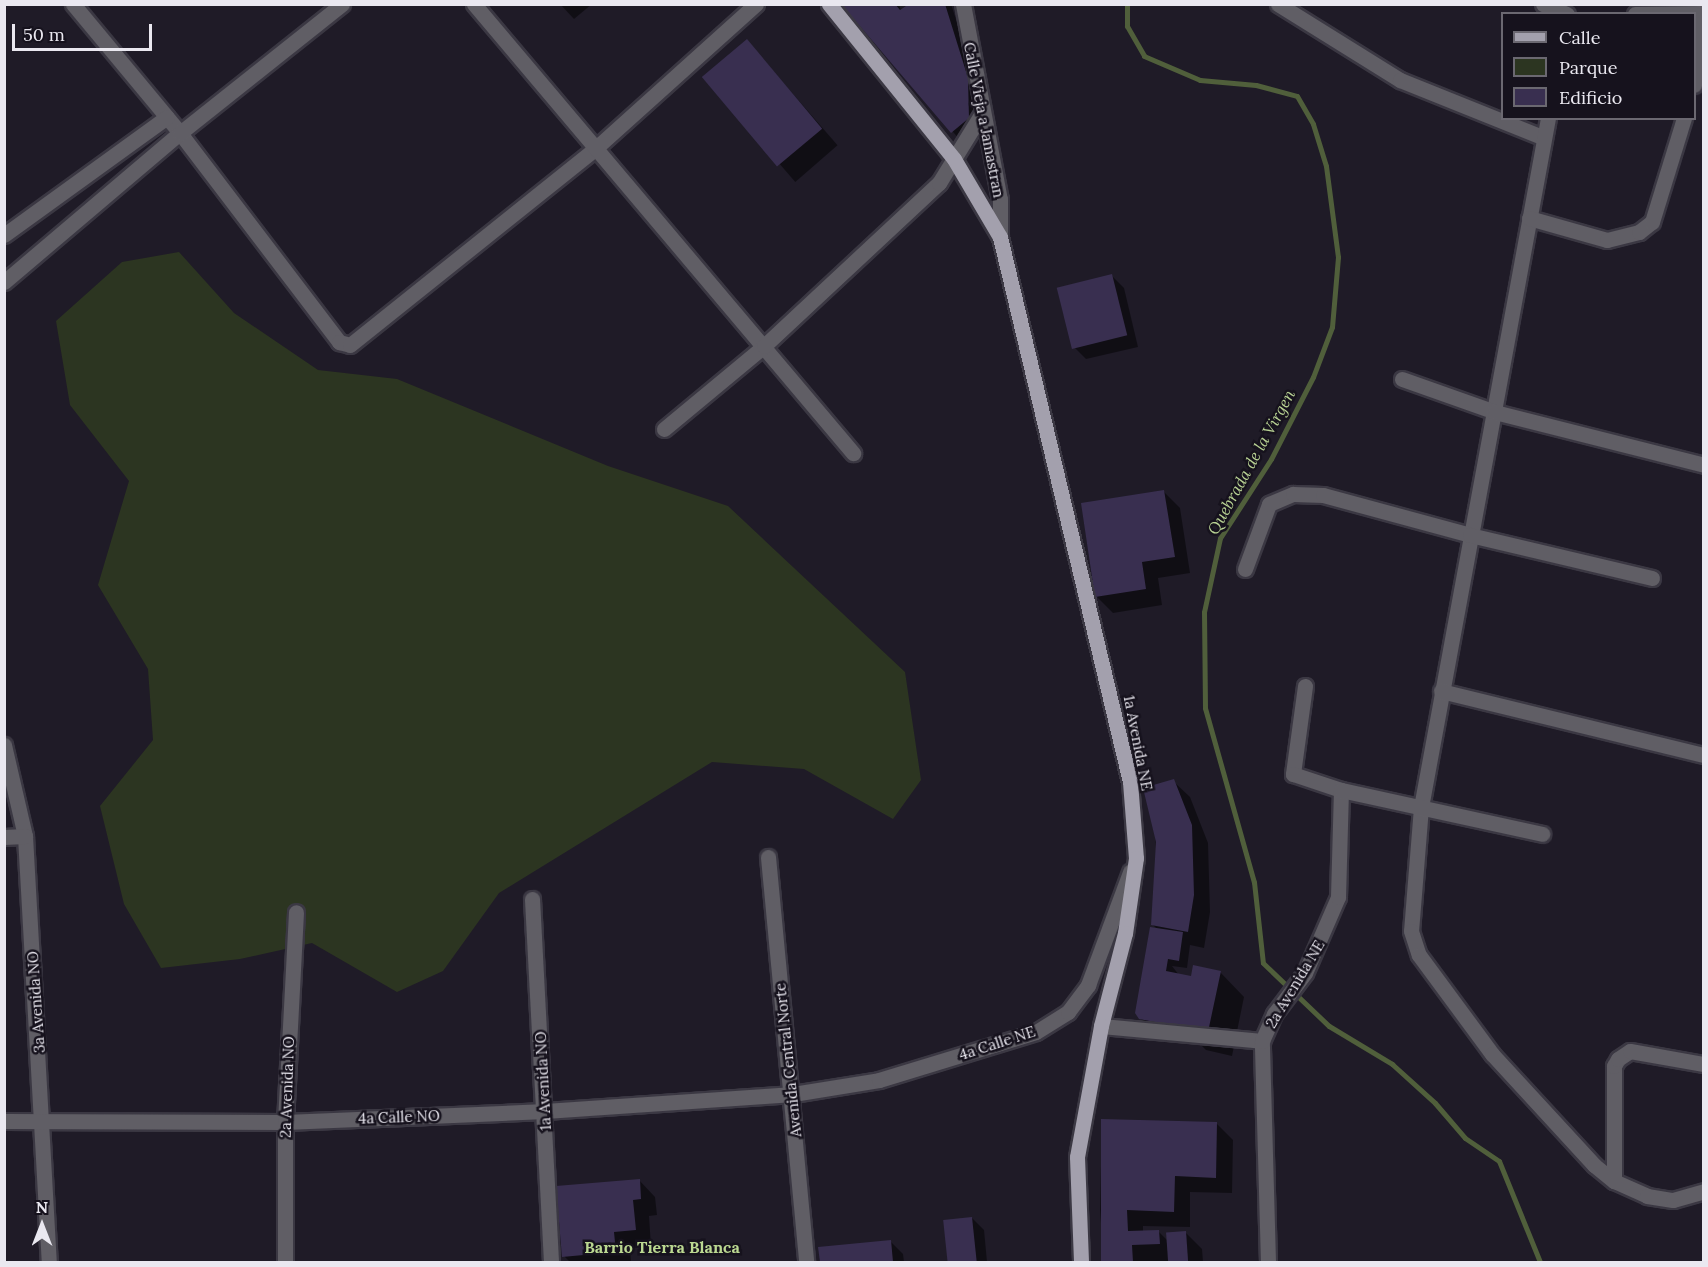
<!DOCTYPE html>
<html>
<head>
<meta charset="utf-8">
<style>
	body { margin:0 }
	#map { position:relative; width:1708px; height:1267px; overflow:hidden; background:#1f1b27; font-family:Lora,serif }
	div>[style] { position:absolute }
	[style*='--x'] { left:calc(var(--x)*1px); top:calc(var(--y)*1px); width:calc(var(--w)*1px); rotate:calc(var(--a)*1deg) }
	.green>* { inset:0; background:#2c3521 }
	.shadow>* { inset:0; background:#0007; transform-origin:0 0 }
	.stream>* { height:5px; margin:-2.5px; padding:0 2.5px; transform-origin:2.5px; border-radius:2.5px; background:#505f3b }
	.building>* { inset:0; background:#392f50; transform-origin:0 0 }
	.roads { filter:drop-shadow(2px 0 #3b3843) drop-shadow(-2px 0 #3b3843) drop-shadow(0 2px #3b3843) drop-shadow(0 -2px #3b3843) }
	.minor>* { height:15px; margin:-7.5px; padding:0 7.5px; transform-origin:7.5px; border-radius:7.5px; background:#605e65 }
	.major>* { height:15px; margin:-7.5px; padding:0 7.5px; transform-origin:7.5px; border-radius:7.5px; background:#a3a0ad }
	span { translate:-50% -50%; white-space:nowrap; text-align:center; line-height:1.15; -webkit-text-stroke:5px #16121d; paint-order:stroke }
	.street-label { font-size:15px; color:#eae8f0 }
	.water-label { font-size:16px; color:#b9d394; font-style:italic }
	.neighbourhood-label { font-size:16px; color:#bbd891; font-weight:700 }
	.frame { position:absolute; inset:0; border:6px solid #eae8f0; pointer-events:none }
	.legend { position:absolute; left:1501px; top:12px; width:195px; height:108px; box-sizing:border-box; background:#16121d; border:2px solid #6b6871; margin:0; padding:8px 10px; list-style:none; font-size:18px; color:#eae8f0 }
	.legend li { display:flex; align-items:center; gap:12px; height:30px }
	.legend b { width:30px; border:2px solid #6b6871 }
	.north { position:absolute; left:12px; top:1195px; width:60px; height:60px; -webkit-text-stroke:4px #16121d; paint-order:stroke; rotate:0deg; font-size:16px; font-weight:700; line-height:24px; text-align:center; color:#eae8f0 }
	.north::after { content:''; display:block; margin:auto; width:21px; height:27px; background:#eae8f0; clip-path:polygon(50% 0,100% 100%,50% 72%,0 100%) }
	.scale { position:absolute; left:12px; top:24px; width:140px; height:27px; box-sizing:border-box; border:3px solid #eae8f0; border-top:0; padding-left:8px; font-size:18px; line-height:21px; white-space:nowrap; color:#eae8f0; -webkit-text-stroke:4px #16121d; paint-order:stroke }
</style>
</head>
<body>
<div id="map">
	<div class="green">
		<i style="clip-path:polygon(179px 252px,234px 313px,318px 370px,397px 379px,608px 466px,728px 506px,905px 672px,921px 780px,893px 819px,804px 769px,712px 762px,499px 893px,443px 971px,397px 992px,312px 943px,240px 959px,161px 968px,124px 904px,100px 806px,153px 740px,148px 669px,98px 585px,129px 481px,70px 405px,56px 321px,122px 262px)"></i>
	</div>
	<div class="shadow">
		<i style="clip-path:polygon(560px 4px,592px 4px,574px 19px)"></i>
		<i style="clip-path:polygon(842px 4px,899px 4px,901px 11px,912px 4px,951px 4px,979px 91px,976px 126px,960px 140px)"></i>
		<i style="left:747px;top:41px;width:138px;height:56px;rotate:49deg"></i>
		<i style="clip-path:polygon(1112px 276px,1124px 288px,1138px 347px,1086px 359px,1074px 347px)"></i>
		<i style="clip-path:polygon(1164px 492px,1180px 508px,1190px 573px,1158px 578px,1162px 605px,1113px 613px,1097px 597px)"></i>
		<i style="clip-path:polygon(1173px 781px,1190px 797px,1208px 843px,1210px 912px,1204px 948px,1190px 945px,1187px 968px,1172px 966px,1179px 975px,1190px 977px,1220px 972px,1244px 997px,1232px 1056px,1206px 1050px,1194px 1038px,1153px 1031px,1140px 1018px,1158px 930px,1152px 924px,1157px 877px,1155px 821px)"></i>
		<i style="clip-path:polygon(1102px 1121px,1217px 1124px,1233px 1140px,1232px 1193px,1190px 1192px,1190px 1227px,1143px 1226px,1143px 1232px,1158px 1231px,1168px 1241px,1186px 1233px,1202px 1249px,1203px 1262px,1104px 1262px,1100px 1210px)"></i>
		<i style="clip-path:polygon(639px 1180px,655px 1197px,657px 1215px,649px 1216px,651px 1246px,630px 1248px,631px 1262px,570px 1262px,564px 1256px)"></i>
		<i style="clip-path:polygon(972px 1218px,984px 1230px,987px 1262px,950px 1262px,945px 1221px)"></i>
		<i style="clip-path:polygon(891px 1242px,903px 1254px,904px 1262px,821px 1262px,820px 1248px)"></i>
	</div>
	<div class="stream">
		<i style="--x:1127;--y:4;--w:22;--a:90"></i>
		<i style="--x:1127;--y:26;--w:34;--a:60"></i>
		<i style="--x:1144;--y:56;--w:61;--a:23.2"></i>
		<i style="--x:1200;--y:80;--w:56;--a:5.1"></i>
		<i style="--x:1256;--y:85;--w:42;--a:15"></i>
		<i style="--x:1297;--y:96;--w:32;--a:60"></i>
		<i style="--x:1313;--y:124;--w:44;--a:72.8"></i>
		<i style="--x:1326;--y:166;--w:92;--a:82.5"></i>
		<i style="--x:1338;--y:257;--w:70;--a:94.9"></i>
		<i style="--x:1332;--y:327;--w:53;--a:110.8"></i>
		<i style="--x:1313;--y:377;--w:92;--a:117.1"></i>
		<i style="--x:1271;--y:459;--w:94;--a:122.8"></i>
		<i style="--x:1220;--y:538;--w:76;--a:102.2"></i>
		<i style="--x:1204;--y:612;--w:96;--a:89.4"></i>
		<i style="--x:1205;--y:708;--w:181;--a:74.3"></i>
		<i style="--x:1254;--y:882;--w:81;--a:83.7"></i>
		<i style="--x:1263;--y:963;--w:91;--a:43.7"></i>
		<i style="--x:1329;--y:1026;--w:74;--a:31.1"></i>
		<i style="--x:1392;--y:1064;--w:58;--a:42.2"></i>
		<i style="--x:1435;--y:1103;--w:46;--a:49.4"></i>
		<i style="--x:1465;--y:1138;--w:41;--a:34.1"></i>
		<i style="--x:1499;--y:1161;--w:109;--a:67.9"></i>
	</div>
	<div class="building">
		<i style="clip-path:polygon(841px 4px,895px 4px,900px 10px,909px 4px,945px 4px,968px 78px,969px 118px,951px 133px)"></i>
		<i style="left:747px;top:39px;width:117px;height:59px;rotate:50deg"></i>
		<i style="left:1112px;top:274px;width:63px;height:57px;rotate:76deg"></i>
		<i style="clip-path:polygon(1164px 490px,1175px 557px,1142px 562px,1146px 589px,1095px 597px,1081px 503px)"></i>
		<i style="clip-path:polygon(1174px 779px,1192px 825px,1194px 895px,1188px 932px,1151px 925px,1156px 842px,1143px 788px)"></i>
		<i style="clip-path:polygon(1150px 927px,1183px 932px,1179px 961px,1168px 959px,1166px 971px,1191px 976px,1193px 965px,1221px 971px,1208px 1032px,1139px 1019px,1135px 1013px)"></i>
		<i style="clip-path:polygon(1101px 1119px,1217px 1122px,1216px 1178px,1175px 1176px,1174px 1212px,1127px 1210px,1128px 1231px,1159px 1230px,1160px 1244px,1132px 1245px,1133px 1262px,1101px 1262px)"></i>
		<i style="clip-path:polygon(640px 1179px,641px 1199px,633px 1200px,636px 1230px,614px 1232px,616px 1252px,562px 1257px,556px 1186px)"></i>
		<i style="left:972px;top:1217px;width:45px;height:29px;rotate:84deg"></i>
		<i style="left:1186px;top:1231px;width:31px;height:20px;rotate:86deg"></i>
		<i style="clip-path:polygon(891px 1240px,893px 1262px,820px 1262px,818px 1247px)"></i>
	</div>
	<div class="roads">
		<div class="minor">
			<i style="--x:73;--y:4;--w:168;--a:50.3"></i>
			<i style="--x:180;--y:133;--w:263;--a:52.7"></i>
			<i style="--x:339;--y:342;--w:11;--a:15"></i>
			<i style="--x:350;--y:345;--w:317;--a:-38.7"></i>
			<i style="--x:597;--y:147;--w:214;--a:-42"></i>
			<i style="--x:474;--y:4;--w:588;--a:49.83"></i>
			<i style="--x:963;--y:4;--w:198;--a:79.3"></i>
			<i style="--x:1000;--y:199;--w:38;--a:90"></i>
			<i style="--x:1278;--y:4;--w:144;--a:31.9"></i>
			<i style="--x:1400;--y:80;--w:155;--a:21.9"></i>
			<i style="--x:1543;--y:4;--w:26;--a:23"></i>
			<i style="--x:1635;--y:14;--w:69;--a:-0.8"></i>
			<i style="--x:1694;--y:85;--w:72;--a:-86"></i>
			<i style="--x:1548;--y:118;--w:701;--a:100.44"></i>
			<i style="--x:1421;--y:807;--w:124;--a:94.6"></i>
			<i style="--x:1411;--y:931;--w:25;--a:72"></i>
			<i style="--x:1419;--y:955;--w:123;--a:53.6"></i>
			<i style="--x:1492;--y:1054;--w:151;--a:47.4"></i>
			<i style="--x:1594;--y:1165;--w:26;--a:39"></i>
			<i style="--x:1614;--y:1181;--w:36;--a:24"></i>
			<i style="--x:1647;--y:1196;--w:26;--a:9"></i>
			<i style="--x:1673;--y:1200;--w:32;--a:-16"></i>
			<i style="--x:1529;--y:218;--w:81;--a:15.8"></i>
			<i style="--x:1607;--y:240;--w:33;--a:-14"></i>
			<i style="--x:1639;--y:232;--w:16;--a:-38"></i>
			<i style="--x:1652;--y:222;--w:109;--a:-72.9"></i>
			<i style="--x:4;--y:235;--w:201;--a:-35.9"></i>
			<i style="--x:4;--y:282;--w:231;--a:-40.3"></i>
			<i style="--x:180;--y:133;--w:207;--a:-38.5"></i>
			<i style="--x:1402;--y:379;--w:99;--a:19.5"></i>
			<i style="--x:1495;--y:412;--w:216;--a:14.2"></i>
			<i style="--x:664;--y:429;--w:130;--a:-39.7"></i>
			<i style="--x:764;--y:346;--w:239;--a:-43"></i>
			<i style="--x:939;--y:183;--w:82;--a:-58.4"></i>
			<i style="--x:1245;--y:569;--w:69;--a:-69.7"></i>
			<i style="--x:1269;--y:504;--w:26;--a:-23"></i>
			<i style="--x:1293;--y:494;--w:30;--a:2"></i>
			<i style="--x:1323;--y:495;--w:152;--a:15.2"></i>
			<i style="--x:1470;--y:535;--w:187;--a:13.3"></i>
			<i style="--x:1305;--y:686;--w:89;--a:97.8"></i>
			<i style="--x:1293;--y:774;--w:51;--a:18.4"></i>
			<i style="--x:1441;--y:691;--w:271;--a:13.7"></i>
			<i style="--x:4;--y:745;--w:93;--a:77"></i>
			<i style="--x:25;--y:836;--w:427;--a:86.8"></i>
			<i style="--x:4;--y:837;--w:21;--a:-3"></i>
			<i style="--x:768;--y:857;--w:407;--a:84.6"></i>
			<i style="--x:532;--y:899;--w:363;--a:87"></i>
			<i style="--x:1101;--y:1026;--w:162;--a:5.3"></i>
			<i style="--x:4;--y:1121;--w:281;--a:0.2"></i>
			<i style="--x:285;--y:1122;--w:260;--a:-2.4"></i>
			<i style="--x:545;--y:1111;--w:249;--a:-3.9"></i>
			<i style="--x:793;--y:1094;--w:87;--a:-9.2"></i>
			<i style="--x:879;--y:1080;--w:164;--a:-17"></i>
			<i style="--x:1036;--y:1032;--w:38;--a:-32"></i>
			<i style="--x:1068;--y:1012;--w:34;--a:-53"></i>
			<i style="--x:1088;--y:985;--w:121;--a:-69.6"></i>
			<i style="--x:1614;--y:1181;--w:115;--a:-90"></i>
			<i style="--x:1614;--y:1066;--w:8;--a:-60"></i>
			<i style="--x:1618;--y:1059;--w:14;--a:-34"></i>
			<i style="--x:1630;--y:1051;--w:75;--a:10"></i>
			<i style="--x:285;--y:1262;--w:140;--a:-90"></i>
			<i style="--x:285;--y:1122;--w:210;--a:-87"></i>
			<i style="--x:1268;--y:1262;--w:221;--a:-91.6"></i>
			<i style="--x:1262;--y:1041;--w:30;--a:-66"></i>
			<i style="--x:1274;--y:1014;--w:51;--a:-52.9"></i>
			<i style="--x:1305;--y:973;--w:83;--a:-66.5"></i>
			<i style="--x:1338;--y:897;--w:107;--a:-88.4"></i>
			<i style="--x:1341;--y:790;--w:206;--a:12.3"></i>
		</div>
		<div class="major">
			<i style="--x:829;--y:4;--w:199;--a:51.1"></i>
			<i style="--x:954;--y:159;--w:91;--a:59.5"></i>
			<i style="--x:1000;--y:237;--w:560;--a:76.58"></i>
			<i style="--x:1130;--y:782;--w:76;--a:85.5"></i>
			<i style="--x:1136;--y:858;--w:76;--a:98.3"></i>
			<i style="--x:1125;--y:933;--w:96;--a:104.5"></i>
			<i style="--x:1101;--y:1026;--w:133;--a:100.4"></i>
			<i style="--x:1077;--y:1157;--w:105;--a:87.8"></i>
		</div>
	</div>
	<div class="street-label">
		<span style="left:984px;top:120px;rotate:79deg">Calle Vieja a Jamastran</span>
		<span style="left:1138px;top:743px;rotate:79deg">1a Avenida NE</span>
		<span style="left:1295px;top:984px;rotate:-59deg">2a Avenida NE</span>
		<span style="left:36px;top:1002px;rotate:-94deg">3a Avenida NO</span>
		<span style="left:997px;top:1043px;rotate:-18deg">4a Calle NE</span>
		<span style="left:788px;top:1060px;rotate:-96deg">Avenida Central Norte</span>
		<span style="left:543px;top:1081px;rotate:-93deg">1a Avenida NO</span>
		<span style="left:287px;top:1087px;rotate:-88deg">2a Avenida NO</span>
		<span style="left:399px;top:1117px;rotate:-2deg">4a Calle NO</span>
	</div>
	<div class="water-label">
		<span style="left:1251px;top:462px;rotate:-61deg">Quebrada de la Virgen</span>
	</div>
	<div class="neighbourhood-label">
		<span style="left:662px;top:1247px">Barrio Tierra Blanca</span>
	</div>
	<div class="frame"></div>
	<ul class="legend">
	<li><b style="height:8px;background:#a3a0ad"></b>Calle</li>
	<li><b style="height:16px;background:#2c3521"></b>Parque</li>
	<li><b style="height:16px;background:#392f50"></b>Edificio</li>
	</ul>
	<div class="north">N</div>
	<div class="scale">50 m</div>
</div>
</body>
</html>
